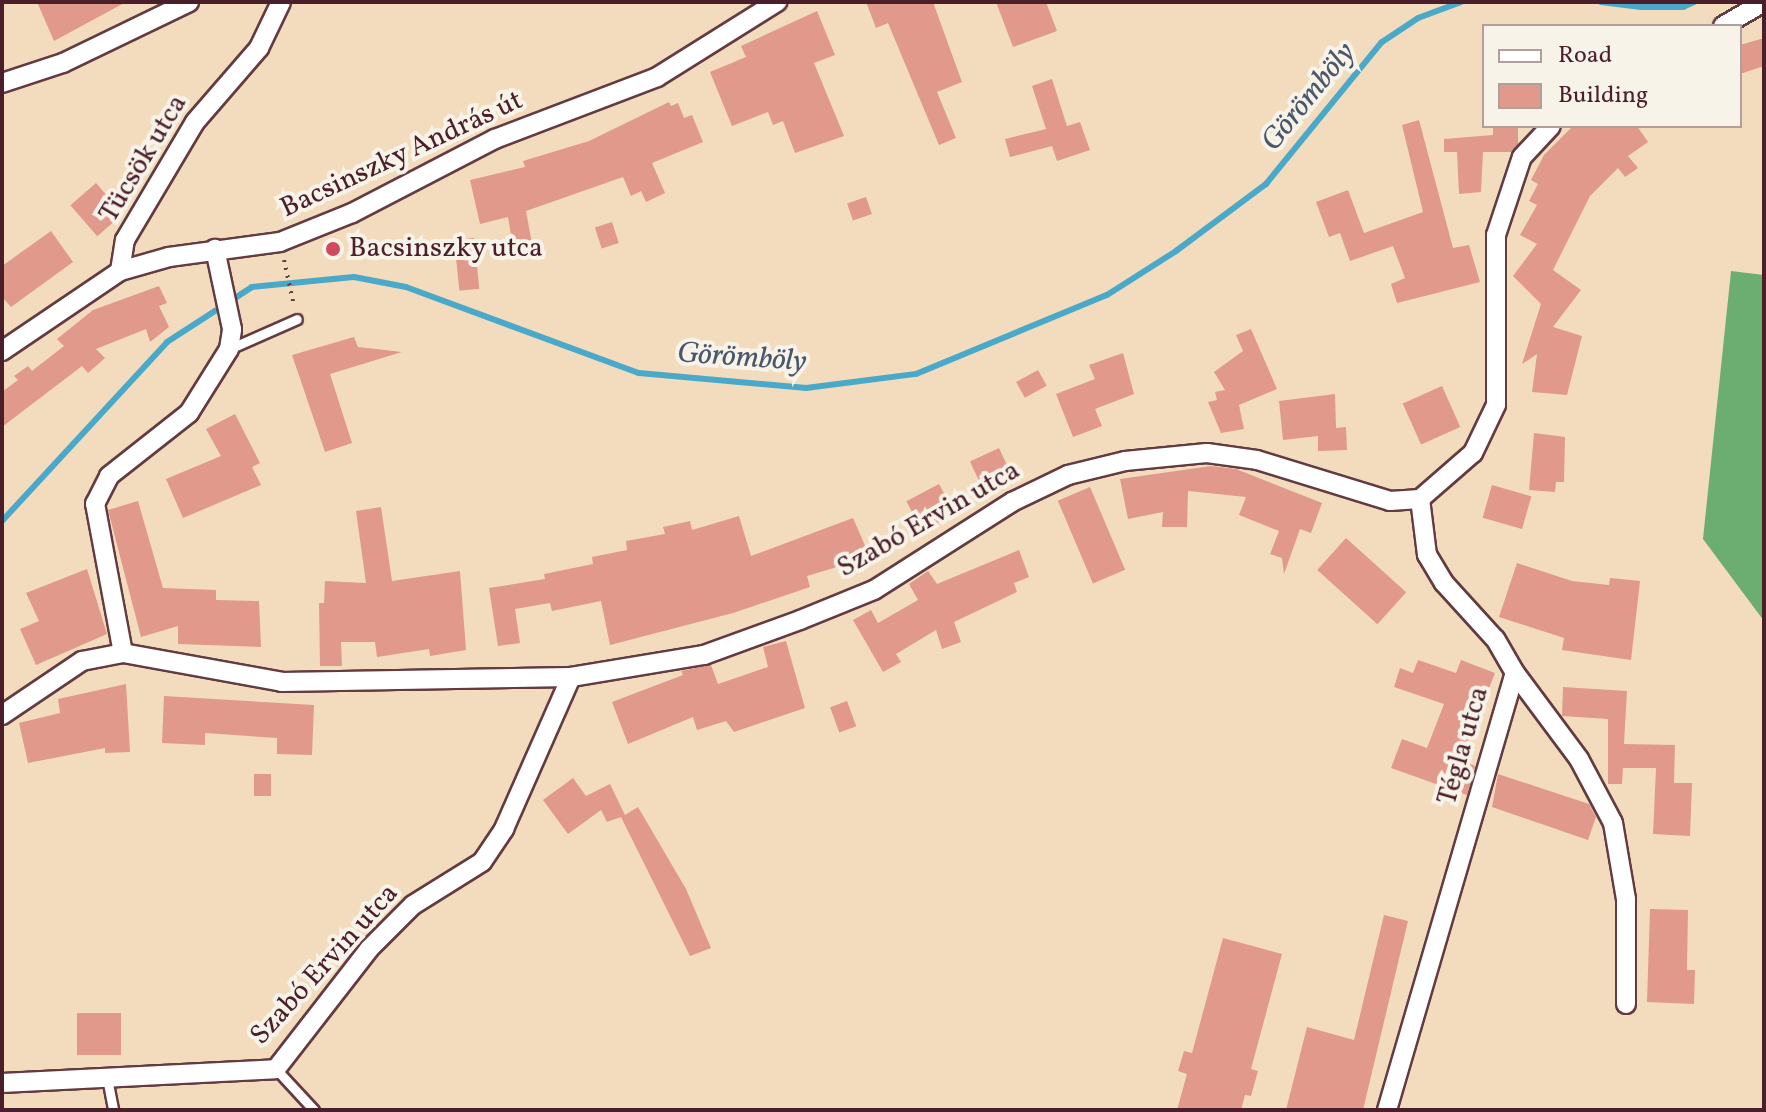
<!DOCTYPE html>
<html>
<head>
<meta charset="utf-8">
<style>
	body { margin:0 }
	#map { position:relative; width:1766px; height:1112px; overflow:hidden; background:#f3dcbe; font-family:Vollkorn,serif }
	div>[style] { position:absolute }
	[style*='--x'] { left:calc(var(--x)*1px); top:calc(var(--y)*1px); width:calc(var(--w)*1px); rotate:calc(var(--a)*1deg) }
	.forest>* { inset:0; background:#6cae72 }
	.stream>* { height:6px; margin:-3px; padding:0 3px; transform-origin:3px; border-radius:3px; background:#4aa9c9 }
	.building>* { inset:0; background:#e0998b; transform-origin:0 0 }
	.path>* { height:4px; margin-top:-2px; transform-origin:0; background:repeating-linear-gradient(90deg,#633b41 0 2px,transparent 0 8px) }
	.roads { filter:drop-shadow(2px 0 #633b41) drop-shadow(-2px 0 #633b41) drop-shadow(0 2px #633b41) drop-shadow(0 -2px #633b41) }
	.lane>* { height:9px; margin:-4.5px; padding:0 4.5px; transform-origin:4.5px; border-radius:4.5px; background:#fff }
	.street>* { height:18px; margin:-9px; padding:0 9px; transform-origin:9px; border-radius:9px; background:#fff }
	.dots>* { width:22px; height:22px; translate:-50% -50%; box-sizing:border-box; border:4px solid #f7f3e8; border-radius:50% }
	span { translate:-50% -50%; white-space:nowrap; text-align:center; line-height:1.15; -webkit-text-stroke:8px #f7f3e8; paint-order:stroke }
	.street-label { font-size:28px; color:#4a1f2b }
	.poi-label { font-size:28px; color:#4a1f2b }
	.left { translate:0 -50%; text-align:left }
	.water-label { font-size:30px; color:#4a566a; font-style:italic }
	.frame { position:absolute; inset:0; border:4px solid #4a1f2b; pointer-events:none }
	.legend { position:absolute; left:1482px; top:24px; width:260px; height:104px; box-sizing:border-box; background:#f7f3e8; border:2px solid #b29e9c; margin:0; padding:10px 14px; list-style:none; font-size:24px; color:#4a1f2b }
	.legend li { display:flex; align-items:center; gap:16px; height:40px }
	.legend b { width:40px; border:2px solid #b29e9c }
</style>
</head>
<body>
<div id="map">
	<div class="forest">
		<i style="clip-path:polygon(1731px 271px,1764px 275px,1764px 621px,1703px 539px)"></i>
	</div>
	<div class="stream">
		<i style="--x:1601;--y:2;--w:40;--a:7.1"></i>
		<i style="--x:1641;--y:7;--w:42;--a:0"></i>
		<i style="--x:1683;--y:7;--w:12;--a:-24"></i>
		<i style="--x:2;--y:521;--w:243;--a:-47.3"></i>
		<i style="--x:167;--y:342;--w:101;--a:-32.9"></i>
		<i style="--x:252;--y:287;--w:102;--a:-5.6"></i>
		<i style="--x:354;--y:277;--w:53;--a:10.9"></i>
		<i style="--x:406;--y:287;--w:248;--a:20.3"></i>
		<i style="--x:639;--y:373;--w:168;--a:5.1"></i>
		<i style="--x:806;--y:388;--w:111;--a:-7.3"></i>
		<i style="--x:916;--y:374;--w:207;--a:-22.5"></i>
		<i style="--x:1107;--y:295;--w:82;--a:-32.5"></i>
		<i style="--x:1176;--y:251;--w:112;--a:-36.7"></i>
		<i style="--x:1266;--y:184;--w:183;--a:-50.8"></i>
		<i style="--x:1382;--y:42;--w:43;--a:-33.7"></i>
		<i style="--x:1418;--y:18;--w:46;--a:-20.4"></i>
	</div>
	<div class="building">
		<i style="clip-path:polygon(37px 2px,126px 2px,54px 41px)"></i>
		<i style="clip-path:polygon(866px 2px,933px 2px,962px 82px,937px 92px,956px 138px,939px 145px,888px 23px,876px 28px)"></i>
		<i style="clip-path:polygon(996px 2px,1046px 2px,1057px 31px,1013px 47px)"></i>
		<i style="clip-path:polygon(817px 11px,835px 55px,814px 63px,844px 136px,795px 153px,783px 121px,773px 125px,768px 112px,732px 126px,710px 72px,746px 57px,741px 46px)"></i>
		<i style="clip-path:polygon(1764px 38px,1764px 66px,1740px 74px,1740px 45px)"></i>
		<i style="clip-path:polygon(1052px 79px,1067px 126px,1080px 122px,1090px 150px,1057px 161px,1052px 146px,1010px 157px,1005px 139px,1046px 129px,1032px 86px)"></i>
		<i style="clip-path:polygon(669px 102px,671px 106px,678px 103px,684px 118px,692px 115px,703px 142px,652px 163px,665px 193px,646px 202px,641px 191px,631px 196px,623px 177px,526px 211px,533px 249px,514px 253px,508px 217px,480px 224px,470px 180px,525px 167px,523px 161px,589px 141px)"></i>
		<i style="clip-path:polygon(1419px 120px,1453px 248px,1469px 245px,1480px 282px,1397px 303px,1391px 284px,1405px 278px,1393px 246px,1350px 261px,1340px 233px,1329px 237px,1316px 202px,1348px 190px,1364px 233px,1423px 212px,1402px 125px)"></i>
		<i style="clip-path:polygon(1493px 126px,1518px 126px,1518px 144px,1511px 152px,1483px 152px,1481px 192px,1459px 194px,1457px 152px,1444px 152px,1444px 139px,1493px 135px)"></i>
		<i style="clip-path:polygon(1573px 126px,1637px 126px,1648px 142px,1628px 156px,1638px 168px,1625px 177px,1618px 168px,1590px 196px,1553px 270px,1581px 290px,1553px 327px,1582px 336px,1567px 395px,1532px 392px,1537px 354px,1522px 364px,1541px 304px,1513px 276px,1537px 244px,1520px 235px,1537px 205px,1529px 201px,1538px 184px,1531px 180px,1544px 155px)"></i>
		<i style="left:96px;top:183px;width:41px;height:34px;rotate:49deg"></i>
		<i style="left:866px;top:197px;width:18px;height:20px;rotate:71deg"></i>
		<i style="left:612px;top:222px;width:22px;height:18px;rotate:72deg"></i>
		<i style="clip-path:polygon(51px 231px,73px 262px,11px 307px,2px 297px,2px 266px)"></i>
		<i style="left:474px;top:238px;width:51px;height:20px;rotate:84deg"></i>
		<i style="clip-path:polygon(159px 286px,167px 303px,159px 306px,169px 327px,150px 342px,146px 329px,96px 349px,105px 358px,88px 373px,82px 366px,2px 427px,2px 392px,18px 380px,14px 376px,28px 366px,32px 371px,64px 346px,57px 339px,93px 310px)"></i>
		<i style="clip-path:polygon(1251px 329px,1277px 389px,1239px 405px,1244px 429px,1221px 433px,1208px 402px,1217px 400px,1215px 392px,1225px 390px,1214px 372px,1243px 351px,1236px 335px)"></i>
		<i style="clip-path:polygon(354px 337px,358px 347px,402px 352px,330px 374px,352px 443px,325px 452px,292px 355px)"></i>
		<i style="clip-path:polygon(1123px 353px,1134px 394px,1095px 409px,1102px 426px,1073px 437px,1056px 394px,1095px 379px,1089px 365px)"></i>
		<i style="left:1038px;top:370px;width:18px;height:25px;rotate:61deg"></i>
		<i style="left:1442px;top:386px;width:45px;height:43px;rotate:66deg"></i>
		<i style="clip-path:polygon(1335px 394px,1336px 428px,1346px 427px,1347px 450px,1318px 451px,1318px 436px,1283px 440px,1279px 401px)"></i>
		<i style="clip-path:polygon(235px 414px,260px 463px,252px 467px,261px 485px,183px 518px,166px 479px,221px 456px,206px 429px)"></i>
		<i style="clip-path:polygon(1534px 433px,1565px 437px,1564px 482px,1556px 482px,1555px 492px,1529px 490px)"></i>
		<i style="left:999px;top:448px;width:35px;height:32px;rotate:65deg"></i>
		<i style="clip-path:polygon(1211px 466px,1236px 469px,1322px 503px,1311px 533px,1300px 529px,1284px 574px,1282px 558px,1270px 554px,1279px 531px,1239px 515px,1246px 497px,1188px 491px,1187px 527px,1162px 527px,1163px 512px,1128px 519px,1120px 479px)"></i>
		<i style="left:939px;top:484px;width:34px;height:37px;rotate:62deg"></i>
		<i style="left:1492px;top:485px;width:41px;height:34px;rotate:16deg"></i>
		<i style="left:1090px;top:487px;width:90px;height:35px;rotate:67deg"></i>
		<i style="clip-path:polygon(138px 501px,163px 588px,216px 590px,216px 600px,259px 601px,261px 647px,178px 644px,178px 626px,141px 637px,108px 510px)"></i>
		<i style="clip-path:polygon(381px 507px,392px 581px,460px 571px,466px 650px,430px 656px,429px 649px,377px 657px,375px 642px,341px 642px,342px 666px,320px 666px,319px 603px,324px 603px,325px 581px,366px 583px,356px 511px)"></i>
		<i style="clip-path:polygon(739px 516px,751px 556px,853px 518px,870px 557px,839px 571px,837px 567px,807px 576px,810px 587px,733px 613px,610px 645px,601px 601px,552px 611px,550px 603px,515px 609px,520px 643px,498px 646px,489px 588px,545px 579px,544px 574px,593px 564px,592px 557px,627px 550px,626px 541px,665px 534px,663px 527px,690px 521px,692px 530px)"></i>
		<i style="left:1346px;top:538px;width:81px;height:43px;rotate:42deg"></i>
		<i style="clip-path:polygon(1019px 550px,1029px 577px,1014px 583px,1017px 592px,954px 622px,961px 642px,942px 649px,936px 630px,896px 654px,901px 662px,883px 672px,853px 620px,871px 610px,878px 623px,918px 600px,909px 584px,928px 571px,937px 584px)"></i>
		<i style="clip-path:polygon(1517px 563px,1572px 581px,1609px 585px,1610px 578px,1640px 581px,1631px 660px,1562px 650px,1564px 638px,1499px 617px)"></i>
		<i style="clip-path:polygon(87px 569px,107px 634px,36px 665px,20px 629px,39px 621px,26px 593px)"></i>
		<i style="clip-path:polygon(786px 641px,805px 708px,734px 732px,726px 721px,697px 730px,693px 717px,628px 744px,612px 702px,683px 675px,681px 671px,711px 665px,718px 684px,768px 667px,763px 647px)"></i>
		<i style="clip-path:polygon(1418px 660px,1456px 673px,1461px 660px,1495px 673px,1461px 760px,1475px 766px,1467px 795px,1391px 768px,1402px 739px,1427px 748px,1444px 704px,1394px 687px,1400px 668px,1413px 673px)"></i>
		<i style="clip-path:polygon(126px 684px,130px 752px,105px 753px,105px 748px,28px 763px,19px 723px,60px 713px,58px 699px)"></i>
		<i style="clip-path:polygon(1563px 687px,1627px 691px,1624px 744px,1675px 745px,1674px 783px,1692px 783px,1690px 836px,1653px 834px,1656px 768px,1623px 768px,1622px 784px,1608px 784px,1608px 719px,1562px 716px)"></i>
		<i style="clip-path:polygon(164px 696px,314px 705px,312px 755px,277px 754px,277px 738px,205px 733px,205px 745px,162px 743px)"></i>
		<i style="left:847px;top:701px;width:27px;height:18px;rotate:70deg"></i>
		<i style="left:254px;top:774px;width:17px;height:22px"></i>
		<i style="clip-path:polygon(1498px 774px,1589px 804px,1596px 817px,1588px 840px,1492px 807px)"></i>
		<i style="clip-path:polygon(573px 778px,586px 796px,610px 784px,625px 815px,638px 807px,686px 889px,711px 948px,690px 956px,621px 817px,607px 822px,601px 810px,568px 834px,543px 800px)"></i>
		<i style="clip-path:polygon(1650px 909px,1688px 910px,1687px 970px,1695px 970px,1694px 1004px,1647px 1002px)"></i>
		<i style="clip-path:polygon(1384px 915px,1408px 921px,1363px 1110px,1286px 1110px,1307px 1027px,1354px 1040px)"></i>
		<i style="clip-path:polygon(1223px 938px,1282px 954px,1251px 1069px,1258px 1071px,1251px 1096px,1245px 1095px,1241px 1110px,1177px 1110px,1187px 1074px,1178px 1071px,1184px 1051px,1192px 1053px)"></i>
		<i style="left:77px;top:1013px;width:44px;height:42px"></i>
	</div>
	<div class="path">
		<i style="--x:284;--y:260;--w:47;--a:77.7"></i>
	</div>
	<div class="roads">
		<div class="lane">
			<i style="--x:229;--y:349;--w:74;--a:-23.8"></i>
			<i style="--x:276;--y:1069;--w:56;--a:47.2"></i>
			<i style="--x:107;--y:1078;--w:33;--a:79"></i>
		</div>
		<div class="street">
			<i style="--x:1723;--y:26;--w:48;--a:-30.3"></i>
			<i style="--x:2;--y:83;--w:64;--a:-18.2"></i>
			<i style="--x:63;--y:63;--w:140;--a:-25.8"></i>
			<i style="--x:120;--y:271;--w:31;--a:-81"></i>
			<i style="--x:125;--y:240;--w:137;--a:-59.3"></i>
			<i style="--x:195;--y:122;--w:98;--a:-49.1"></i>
			<i style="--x:259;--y:48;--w:51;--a:-64.4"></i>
			<i style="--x:2;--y:351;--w:143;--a:-34.1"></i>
			<i style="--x:120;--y:271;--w:51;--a:-15.9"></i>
			<i style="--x:169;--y:257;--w:112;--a:-7.7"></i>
			<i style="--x:280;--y:242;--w:78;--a:-21.9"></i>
			<i style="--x:352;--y:213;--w:161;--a:-27.4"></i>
			<i style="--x:495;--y:139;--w:173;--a:-20.9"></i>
			<i style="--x:657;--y:77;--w:142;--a:-32"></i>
			<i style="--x:1420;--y:499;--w:70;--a:-41"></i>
			<i style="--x:1473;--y:453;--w:53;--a:-64.4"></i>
			<i style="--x:1496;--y:405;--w:170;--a:-90"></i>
			<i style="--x:1496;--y:235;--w:82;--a:-71.6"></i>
			<i style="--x:1522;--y:157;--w:42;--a:-46.9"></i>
			<i style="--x:123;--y:653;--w:162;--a:10.3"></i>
			<i style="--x:282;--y:682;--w:289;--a:-1"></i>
			<i style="--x:1515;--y:673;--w:107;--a:53.3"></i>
			<i style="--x:1579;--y:759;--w:72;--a:62"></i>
			<i style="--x:1613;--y:823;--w:77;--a:80.3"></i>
			<i style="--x:1626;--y:899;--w:105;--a:90"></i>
			<i style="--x:2;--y:715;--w:97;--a:-34"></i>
			<i style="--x:82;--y:661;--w:42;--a:-11"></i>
			<i style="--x:123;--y:653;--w:152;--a:-100.6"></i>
			<i style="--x:95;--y:504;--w:31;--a:-63"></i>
			<i style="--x:109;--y:476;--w:102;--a:-38.2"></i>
			<i style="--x:189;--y:413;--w:75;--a:-58"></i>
			<i style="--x:229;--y:349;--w:20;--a:-81"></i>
			<i style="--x:232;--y:329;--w:82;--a:-102"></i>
			<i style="--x:2;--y:1083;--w:274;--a:-2.9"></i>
			<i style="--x:276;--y:1069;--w:152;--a:-52.2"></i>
			<i style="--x:369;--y:949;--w:62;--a:-45"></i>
			<i style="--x:413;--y:905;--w:81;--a:-31.9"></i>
			<i style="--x:482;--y:862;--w:40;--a:-56"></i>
			<i style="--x:504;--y:829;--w:166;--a:-66.2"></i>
			<i style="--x:571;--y:677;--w:135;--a:-9.4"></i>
			<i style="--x:704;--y:655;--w:102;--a:-20"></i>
			<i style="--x:800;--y:620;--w:80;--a:-22.1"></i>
			<i style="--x:874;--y:590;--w:164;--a:-32.5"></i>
			<i style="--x:1012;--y:502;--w:62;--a:-25.7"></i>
			<i style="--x:1068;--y:475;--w:59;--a:-13.8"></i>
			<i style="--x:1125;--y:461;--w:82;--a:-5.6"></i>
			<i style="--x:1207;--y:453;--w:50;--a:8"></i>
			<i style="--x:1257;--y:460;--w:139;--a:17.1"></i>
			<i style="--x:1390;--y:501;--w:30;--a:-4"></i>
			<i style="--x:1387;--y:1110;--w:455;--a:-73.7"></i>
			<i style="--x:1515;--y:673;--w:39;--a:-120"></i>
			<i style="--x:1495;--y:639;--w:76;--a:-132.3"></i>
			<i style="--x:1444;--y:583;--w:33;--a:-121"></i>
			<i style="--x:1427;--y:555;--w:56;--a:-97.1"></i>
		</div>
	</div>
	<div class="dots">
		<i style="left:333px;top:249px;background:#d1495b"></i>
	</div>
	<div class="street-label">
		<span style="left:402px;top:155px;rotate:-25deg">Bacsinszky András út</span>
		<span style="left:144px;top:159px;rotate:-59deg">Tücsök utca</span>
		<span style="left:929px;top:520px;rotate:-30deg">Szabó Ervin utca</span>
		<span style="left:1464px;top:746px;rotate:-74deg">Tégla utca</span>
		<span style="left:325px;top:965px;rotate:-48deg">Szabó Ervin utca</span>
	</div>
	<div class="poi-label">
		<span class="left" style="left:349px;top:249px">Bacsinszky utca</span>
	</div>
	<div class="water-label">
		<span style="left:1309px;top:97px;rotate:-51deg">Görömböly</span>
		<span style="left:742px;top:358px;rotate:4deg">Görömböly</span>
	</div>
	<div class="frame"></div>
	<ul class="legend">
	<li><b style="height:10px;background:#fff"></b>Road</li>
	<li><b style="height:22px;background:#e0998b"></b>Building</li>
	</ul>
</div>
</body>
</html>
